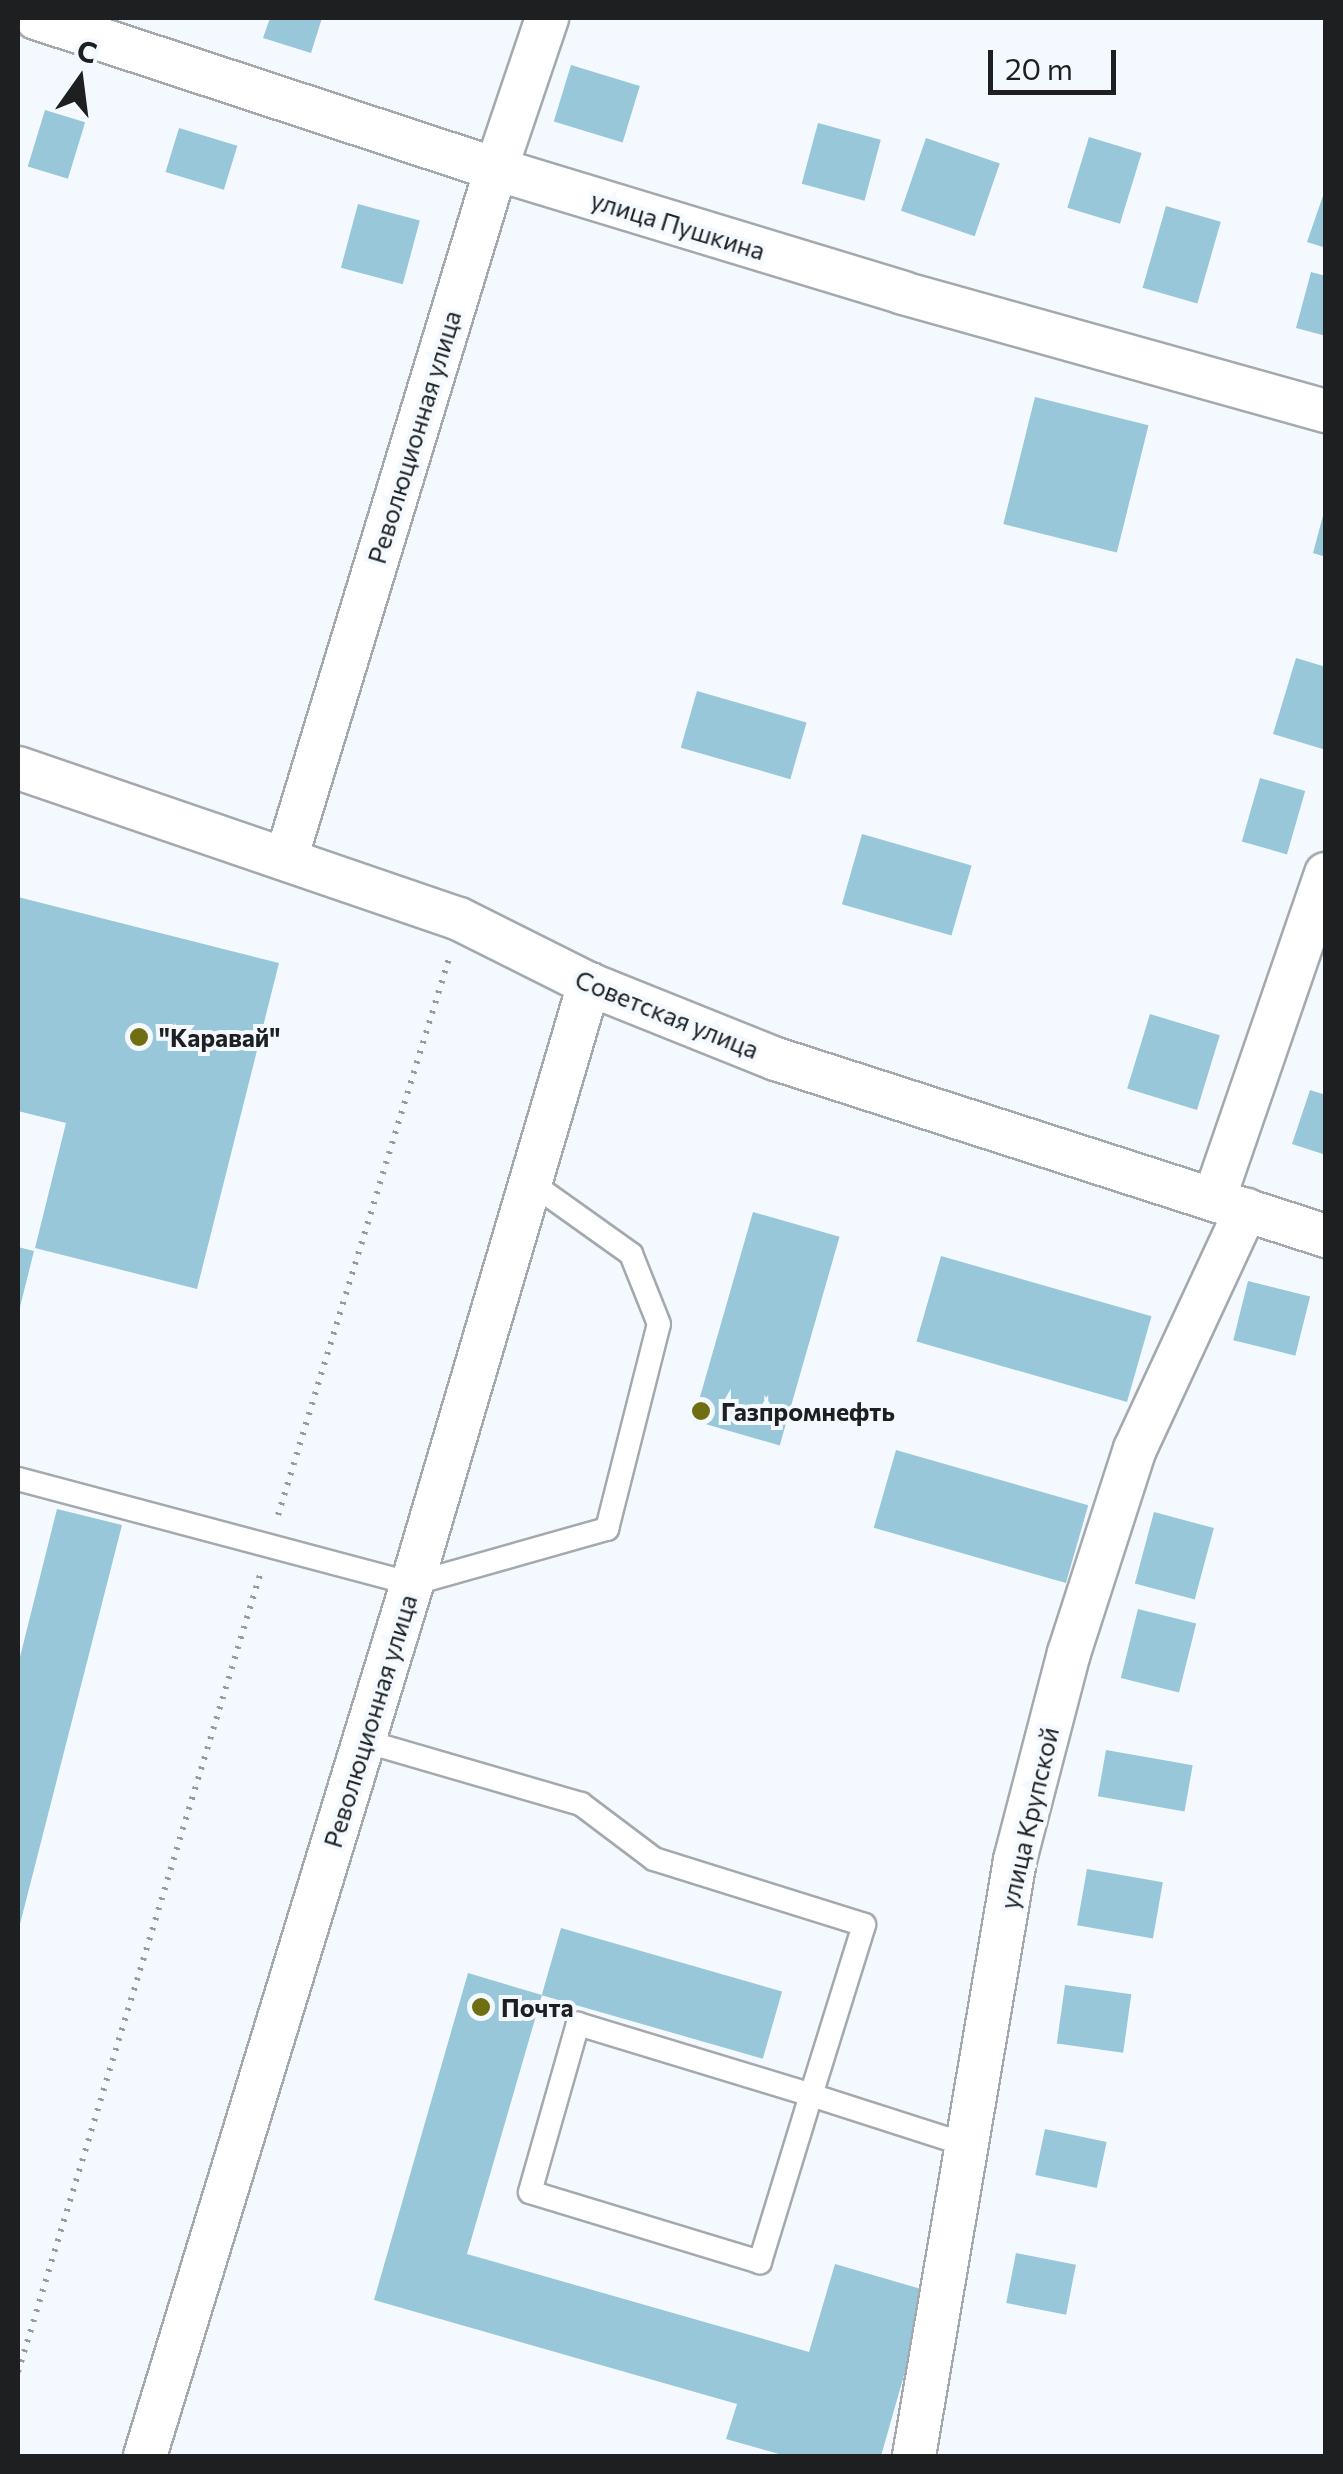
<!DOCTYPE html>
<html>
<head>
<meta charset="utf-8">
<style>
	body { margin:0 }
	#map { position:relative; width:1343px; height:2474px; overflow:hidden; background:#f4f9ff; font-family:Commissioner,sans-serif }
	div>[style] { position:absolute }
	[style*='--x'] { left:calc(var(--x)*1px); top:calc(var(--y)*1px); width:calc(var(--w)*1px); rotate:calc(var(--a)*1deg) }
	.building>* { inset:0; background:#98c7da; transform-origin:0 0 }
	.path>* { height:6px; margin-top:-3px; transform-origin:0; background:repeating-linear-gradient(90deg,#979a9f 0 2.5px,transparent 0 10.5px) }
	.roads { filter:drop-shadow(2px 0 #a4a9ae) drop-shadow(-2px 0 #a4a9ae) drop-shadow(0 2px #a4a9ae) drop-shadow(0 -2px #a4a9ae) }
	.lane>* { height:22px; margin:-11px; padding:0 11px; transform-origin:11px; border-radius:11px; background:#fff }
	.street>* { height:42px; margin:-21px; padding:0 21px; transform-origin:21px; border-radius:21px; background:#fff }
	.dots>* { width:28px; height:28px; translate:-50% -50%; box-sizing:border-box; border:5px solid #f4f9ff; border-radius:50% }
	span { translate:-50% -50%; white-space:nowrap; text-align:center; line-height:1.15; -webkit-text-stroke:8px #f4f9ff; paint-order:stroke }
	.street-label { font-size:25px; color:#1d1f21 }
	.poi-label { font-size:25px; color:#1d1f21; font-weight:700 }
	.left { translate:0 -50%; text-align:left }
	.frame { position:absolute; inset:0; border:20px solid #1d1f21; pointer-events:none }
	.north { position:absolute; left:30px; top:30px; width:100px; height:100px; -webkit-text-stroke:8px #f4f9ff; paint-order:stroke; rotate:14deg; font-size:28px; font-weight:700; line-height:40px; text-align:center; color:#1d1f21 }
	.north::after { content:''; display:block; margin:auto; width:35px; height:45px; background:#1d1f21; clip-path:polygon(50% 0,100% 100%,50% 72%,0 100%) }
	.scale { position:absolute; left:988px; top:50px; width:128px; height:45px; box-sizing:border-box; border:5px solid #1d1f21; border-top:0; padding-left:12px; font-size:30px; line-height:35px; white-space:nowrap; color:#1d1f21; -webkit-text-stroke:8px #f4f9ff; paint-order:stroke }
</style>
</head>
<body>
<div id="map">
	<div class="building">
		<i style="clip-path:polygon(270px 18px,322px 18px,311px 53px,263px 38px)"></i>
		<i style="left:571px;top:65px;width:72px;height:59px;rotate:17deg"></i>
		<i style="left:45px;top:110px;width:42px;height:59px;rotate:17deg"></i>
		<i style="left:818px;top:123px;width:65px;height:63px;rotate:15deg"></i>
		<i style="left:179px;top:128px;width:61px;height:46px;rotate:17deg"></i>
		<i style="left:1089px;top:137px;width:55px;height:74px;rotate:17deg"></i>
		<i style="left:926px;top:138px;width:78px;height:77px;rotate:19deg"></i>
		<i style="clip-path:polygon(1325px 190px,1326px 190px,1326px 248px,1307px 242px)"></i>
		<i style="left:358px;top:204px;width:64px;height:66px;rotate:15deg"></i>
		<i style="left:1166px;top:206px;width:57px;height:85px;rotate:16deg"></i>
		<i style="clip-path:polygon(1311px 272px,1326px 276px,1326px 336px,1296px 328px)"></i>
		<i style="left:1035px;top:397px;width:117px;height:131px;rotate:14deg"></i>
		<i style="clip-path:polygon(1324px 512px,1326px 512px,1326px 557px,1313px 553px)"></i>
		<i style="clip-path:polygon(1296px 658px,1326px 667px,1326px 750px,1273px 734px)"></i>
		<i style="left:697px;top:691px;width:114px;height:59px;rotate:16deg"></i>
		<i style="left:1260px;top:778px;width:47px;height:66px;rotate:16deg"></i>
		<i style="left:862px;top:834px;width:114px;height:73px;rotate:16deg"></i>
		<i style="clip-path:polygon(18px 897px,279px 963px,197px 1289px,35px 1248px,66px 1123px,18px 1111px)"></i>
		<i style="left:1150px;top:1014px;width:73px;height:78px;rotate:17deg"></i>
		<i style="clip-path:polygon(1310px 1090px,1326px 1095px,1326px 1155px,1292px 1144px)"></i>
		<i style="left:753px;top:1212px;width:90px;height:217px;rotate:16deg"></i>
		<i style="clip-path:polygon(18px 1247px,34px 1251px,19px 1311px,18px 1311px)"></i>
		<i style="left:941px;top:1256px;width:219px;height:89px;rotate:16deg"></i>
		<i style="left:1248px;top:1281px;width:64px;height:61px;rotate:14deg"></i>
		<i style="left:896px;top:1450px;width:200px;height:81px;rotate:16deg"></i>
		<i style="clip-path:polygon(57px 1509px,122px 1525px,19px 1928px,18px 1665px)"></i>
		<i style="left:1154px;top:1512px;width:62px;height:74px;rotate:15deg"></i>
		<i style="left:1138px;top:1609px;width:60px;height:71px;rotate:14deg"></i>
		<i style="left:1106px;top:1750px;width:88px;height:47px;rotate:10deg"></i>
		<i style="left:1087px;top:1869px;width:77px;height:57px;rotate:10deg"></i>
		<i style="left:561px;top:1928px;width:230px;height:70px;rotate:16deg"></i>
		<i style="clip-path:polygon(468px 1973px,542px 1995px,467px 2254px,809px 2352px,835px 2264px,928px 2291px,881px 2456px,786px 2456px,726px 2439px,737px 2404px,374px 2300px)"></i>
		<i style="left:1065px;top:1985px;width:67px;height:59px;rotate:8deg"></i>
		<i style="left:1045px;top:2129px;width:63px;height:47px;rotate:12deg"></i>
		<i style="left:1016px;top:2253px;width:61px;height:51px;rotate:11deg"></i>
	</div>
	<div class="path">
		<i style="--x:278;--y:1515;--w:583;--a:-72.93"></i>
		<i style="--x:18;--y:2372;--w:833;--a:-73.11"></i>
	</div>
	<div class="roads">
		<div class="lane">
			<i style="--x:18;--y:1479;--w:408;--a:14.9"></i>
			<i style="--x:412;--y:1584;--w:203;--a:-15.8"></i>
			<i style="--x:607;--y:1529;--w:211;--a:-75.8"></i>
			<i style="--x:659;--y:1324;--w:75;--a:-111.8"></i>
			<i style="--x:631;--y:1254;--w:124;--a:-144.5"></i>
			<i style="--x:364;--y:1741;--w:226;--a:16.2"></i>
			<i style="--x:581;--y:1804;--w:91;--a:37"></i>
			<i style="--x:654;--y:1859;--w:220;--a:17.4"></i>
			<i style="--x:864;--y:1925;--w:178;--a:107.3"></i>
			<i style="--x:811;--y:2095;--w:175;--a:107"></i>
			<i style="--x:760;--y:2262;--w:240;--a:-163.1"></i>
			<i style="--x:530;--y:2192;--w:175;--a:-74.1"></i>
			<i style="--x:578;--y:2024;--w:244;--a:16.9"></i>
			<i style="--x:811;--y:2095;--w:164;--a:17.8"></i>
		</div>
		<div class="street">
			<i style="--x:36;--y:18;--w:484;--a:18.2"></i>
			<i style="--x:496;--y:169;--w:425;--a:16.9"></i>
			<i style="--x:903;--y:293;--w:439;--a:15.6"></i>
			<i style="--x:18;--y:768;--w:466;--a:18.9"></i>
			<i style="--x:459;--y:919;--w:145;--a:26.6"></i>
			<i style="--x:589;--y:984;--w:201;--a:21.9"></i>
			<i style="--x:776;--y:1059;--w:578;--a:17.84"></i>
			<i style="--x:286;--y:859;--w:721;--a:-73.07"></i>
			<i style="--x:496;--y:169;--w:159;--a:-71.3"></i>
			<i style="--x:1214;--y:1199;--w:344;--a:-71"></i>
			<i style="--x:145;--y:2456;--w:912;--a:-72.98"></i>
			<i style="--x:412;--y:1584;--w:626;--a:-73.56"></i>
			<i style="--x:914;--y:2456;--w:604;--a:-80.38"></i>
			<i style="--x:1015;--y:1860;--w:214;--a:-75.4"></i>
			<i style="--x:1069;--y:1653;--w:214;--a:-72.1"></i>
			<i style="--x:1135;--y:1449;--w:264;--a:-65.1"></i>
		</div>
	</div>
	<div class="dots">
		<i style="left:139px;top:1037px;background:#6f6f12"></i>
		<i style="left:701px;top:1411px;background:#6f6f12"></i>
		<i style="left:481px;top:2007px;background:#6f6f12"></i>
	</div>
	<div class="street-label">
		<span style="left:678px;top:225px;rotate:17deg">улица Пушкина</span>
		<span style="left:414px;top:437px;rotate:-73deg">Революционная улица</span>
		<span style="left:667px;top:1014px;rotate:22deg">Советская улица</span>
		<span style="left:370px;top:1721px;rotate:-73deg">Революционная улица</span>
		<span style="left:1029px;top:1818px;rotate:-77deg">улица Крупской</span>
	</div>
	<div class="poi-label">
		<span class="left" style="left:159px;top:1037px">"Каравай"</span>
		<span class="left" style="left:721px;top:1411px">Газпромнефть</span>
		<span class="left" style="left:501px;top:2007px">Почта</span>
	</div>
	<div class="frame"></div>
	<div class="north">С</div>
	<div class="scale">20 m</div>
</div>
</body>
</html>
